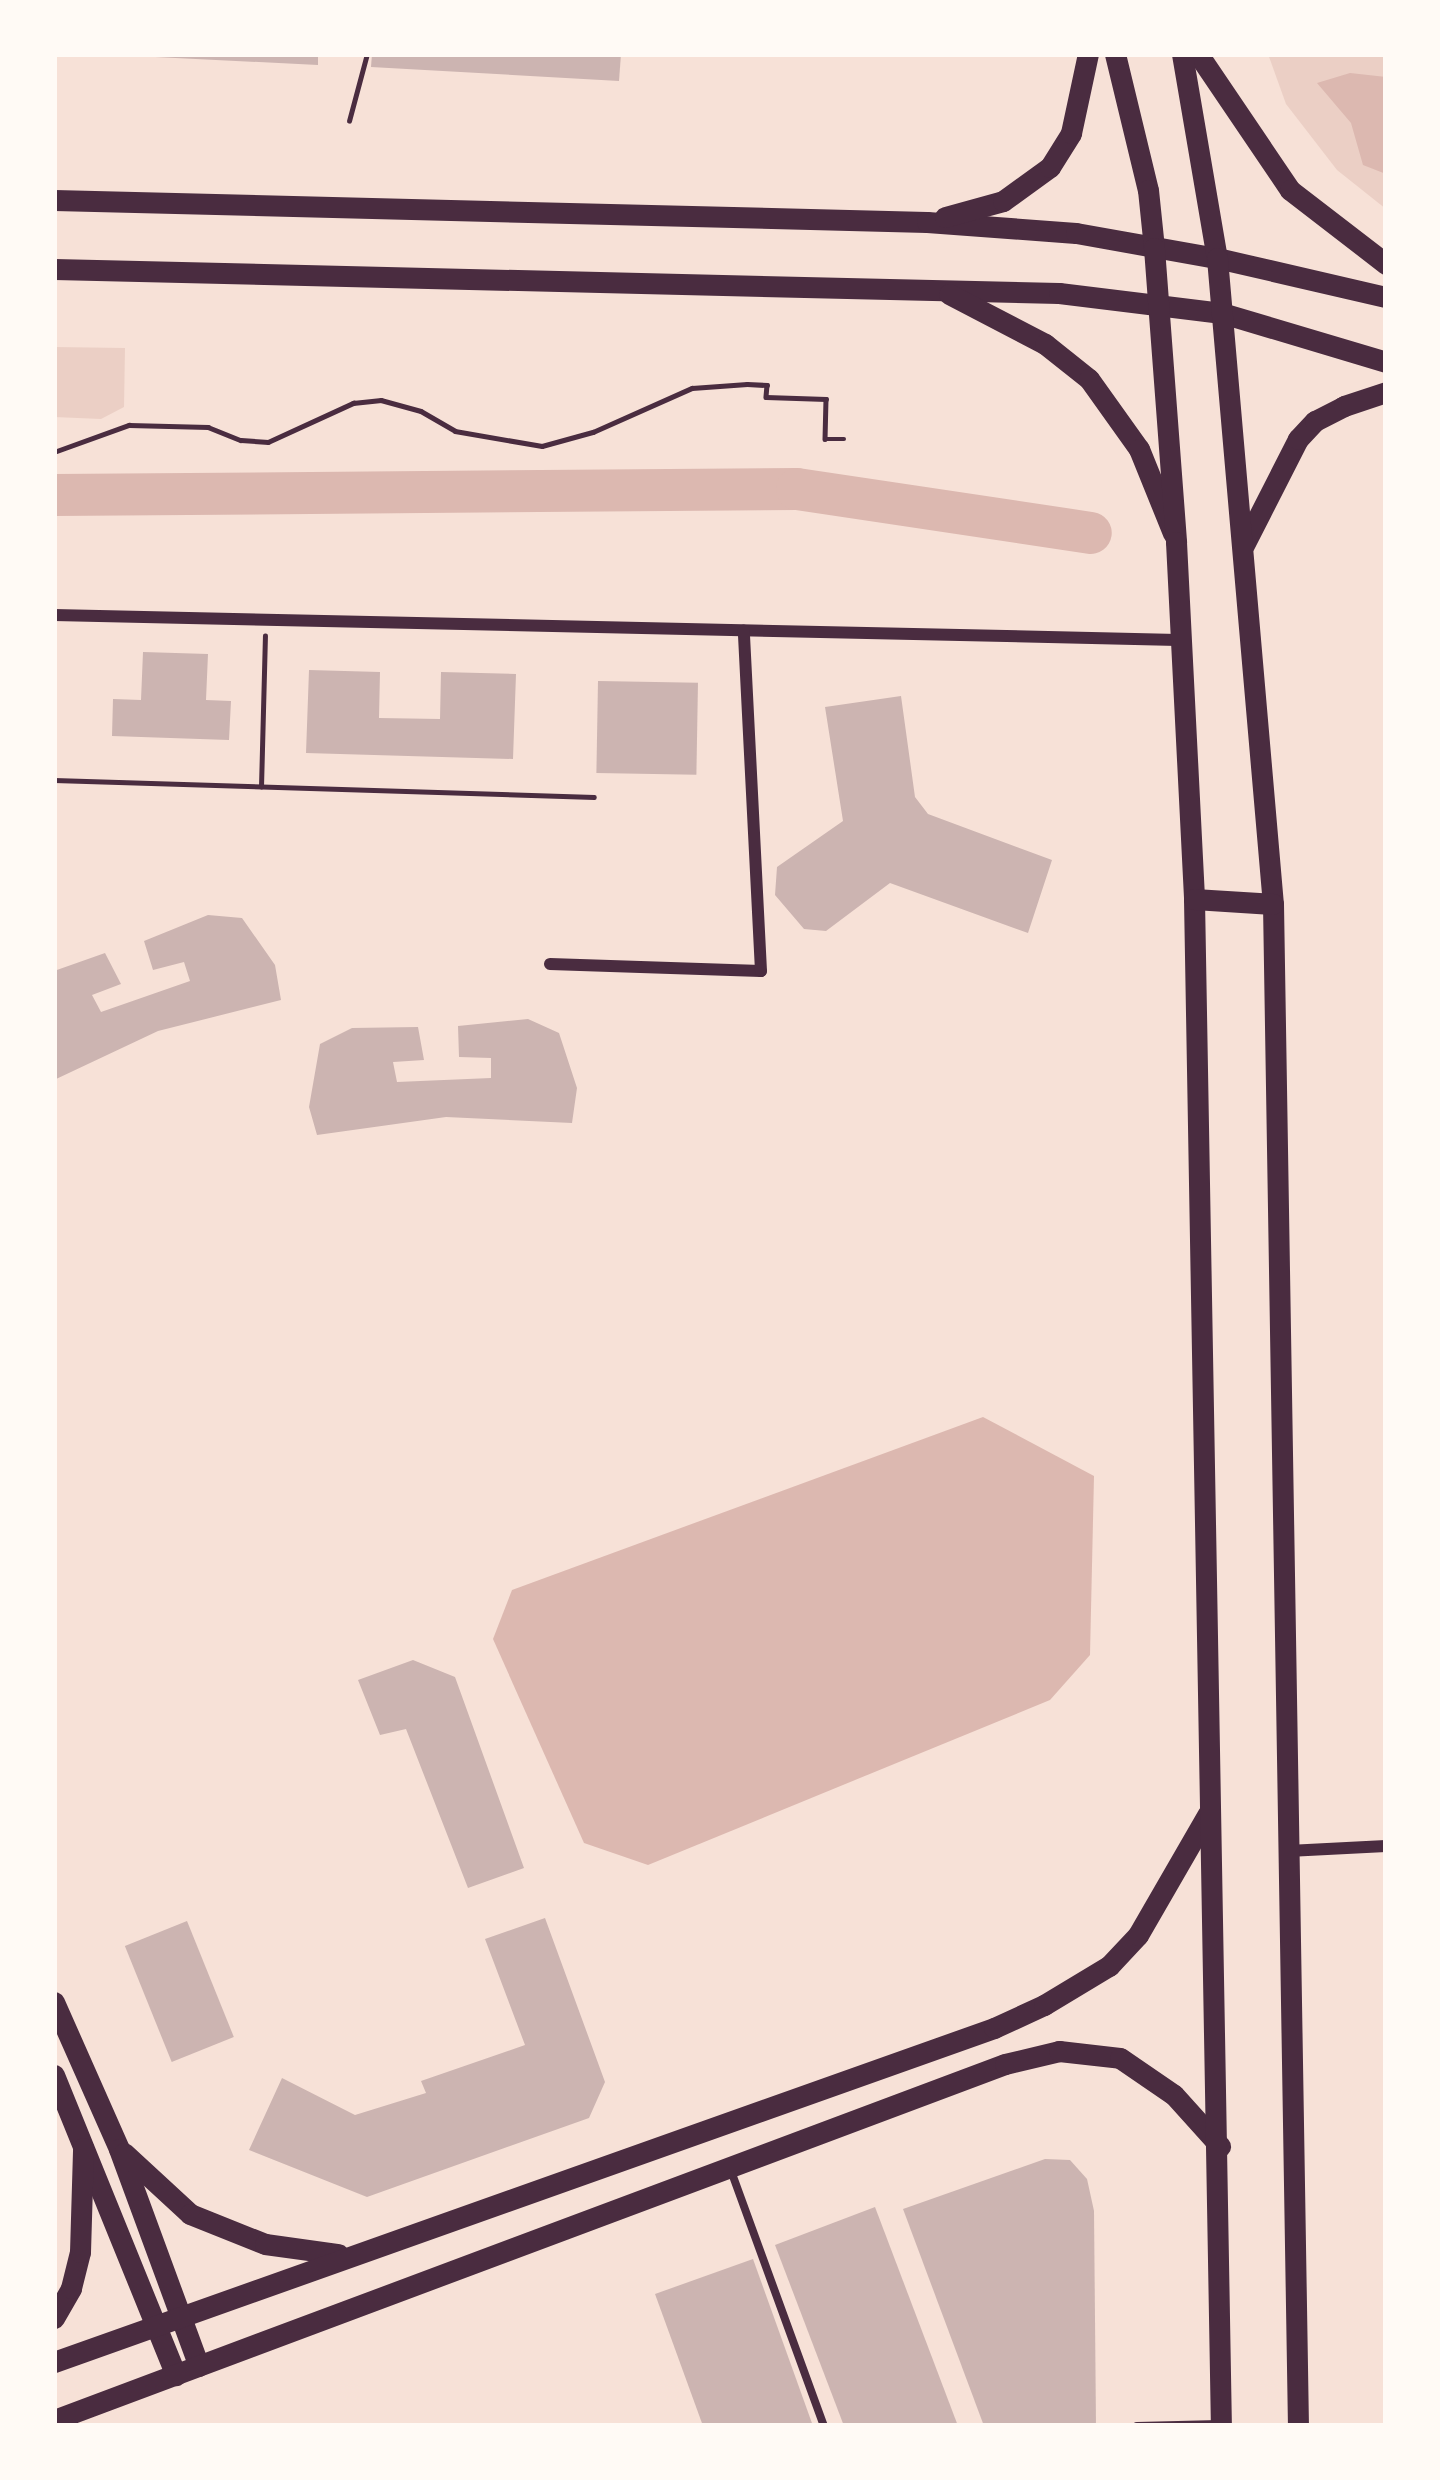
<!DOCTYPE html>
<html>
<head>
<meta charset="utf-8">
<style>
	body { margin:0 }
	#map { position:relative; width:1440px; height:2480px; overflow:hidden; background:#f7e1d7; font-family:Raleway,sans-serif }
	div>[style] { position:absolute }
	[style*='--x'] { left:calc(var(--x)*1px); top:calc(var(--y)*1px); width:calc(var(--w)*1px); rotate:calc(var(--a)*1deg) }
	.green>* { inset:0; background:#ebcfc5 }
	.water>* { inset:0; background:#dcb8b0 }
	.river>* { height:42px; margin:-21px; padding:0 21px; transform-origin:21px; border-radius:21px; background:#dcb8b0 }
	.building>* { inset:0; background:#ccb4b1; transform-origin:0 0 }
	.path>* { height:4.5px; margin:-2.25px; padding:0 2.25px; transform-origin:2.25px; border-radius:2.25px; background:#4a2c40 }
	.service>* { height:8px; margin:-4px; padding:0 4px; transform-origin:4px; border-radius:4px; background:#4a2c40 }
	.minor>* { height:12px; margin:-6px; padding:0 6px; transform-origin:6px; border-radius:6px; background:#4a2c40 }
	.secondary>* { height:21px; margin:-10.5px; padding:0 10.5px; transform-origin:10.5px; border-radius:10.5px; background:#4a2c40 }
	.primary>* { height:21px; margin:-10.5px; padding:0 10.5px; transform-origin:10.5px; border-radius:10.5px; background:#4a2c40 }
	span { translate:-50% -50%; white-space:nowrap; text-align:center; line-height:1.15; -webkit-text-stroke:10px #fffaf5; paint-order:stroke }
	.frame { position:absolute; inset:0; border:57px solid #fffaf5; pointer-events:none }
</style>
</head>
<body>
<div id="map">
	<div class="green">
		<i style="clip-path:polygon(1268px 54px,1386px 54px,1386px 209px,1337px 170px,1286px 104px)"></i>
		<i style="clip-path:polygon(54px 347px,125px 348px,124px 407px,101px 419px,54px 417px)"></i>
	</div>
	<div class="water">
		<i style="clip-path:polygon(1350px 73px,1386px 77px,1386px 174px,1363px 165px,1351px 123px,1317px 83px)"></i>
		<i style="clip-path:polygon(983px 1417px,1094px 1476px,1090px 1655px,1050px 1700px,648px 1865px,584px 1843px,493px 1639px,512px 1590px)"></i>
	</div>
	<div class="river">
		<i style="--x:54;--y:495;--w:743;--a:-0.46"></i>
		<i style="--x:797;--y:489;--w:297;--a:8.5"></i>
	</div>
	<div class="building">
		<i style="clip-path:polygon(95px 54px,318px 54px,318px 65px)"></i>
		<i style="clip-path:polygon(372px 54px,621px 54px,619px 81px,371px 67px)"></i>
		<i style="clip-path:polygon(143px 652px,208px 654px,206px 700px,231px 701px,229px 740px,112px 736px,113px 699px,141px 700px)"></i>
		<i style="clip-path:polygon(309px 670px,380px 672px,379px 718px,440px 719px,441px 672px,516px 674px,513px 759px,306px 753px)"></i>
		<i style="left:598px;top:681px;width:100px;height:92px;rotate:1deg"></i>
		<i style="clip-path:polygon(901px 696px,915px 797px,928px 814px,1052px 860px,1028px 933px,890px 883px,826px 931px,804px 929px,775px 895px,777px 867px,843px 821px,825px 707px)"></i>
		<i style="clip-path:polygon(208px 915px,242px 918px,275px 965px,281px 1000px,158px 1031px,54px 1080px,54px 971px,105px 953px,121px 984px,92px 995px,101px 1012px,190px 981px,184px 962px,153px 970px,144px 941px)"></i>
		<i style="clip-path:polygon(528px 1019px,559px 1033px,577px 1088px,572px 1123px,446px 1117px,317px 1135px,309px 1107px,320px 1044px,352px 1028px,418px 1027px,424px 1060px,393px 1062px,397px 1082px,491px 1078px,491px 1058px,459px 1057px,458px 1026px)"></i>
		<i style="clip-path:polygon(413px 1660px,455px 1677px,524px 1868px,468px 1888px,406px 1729px,380px 1735px,358px 1680px)"></i>
		<i style="clip-path:polygon(545px 1918px,605px 2082px,589px 2118px,367px 2197px,249px 2150px,282px 2078px,355px 2115px,426px 2093px,421px 2081px,525px 2045px,485px 1939px)"></i>
		<i style="left:187px;top:1921px;width:125px;height:67px;rotate:68deg"></i>
		<i style="clip-path:polygon(1045px 2159px,1070px 2160px,1087px 2179px,1094px 2211px,1096px 2426px,984px 2426px,903px 2209px)"></i>
		<i style="clip-path:polygon(875px 2207px,958px 2426px,844px 2426px,775px 2245px)"></i>
		<i style="clip-path:polygon(753px 2259px,813px 2426px,703px 2426px,655px 2294px)"></i>
	</div>
	<div class="path">
		<i style="--x:349;--y:121;--w:69;--a:-75"></i>
		<i style="--x:54;--y:452;--w:80;--a:-19.8"></i>
		<i style="--x:129;--y:425;--w:79;--a:1.5"></i>
		<i style="--x:208;--y:427;--w:35;--a:22"></i>
		<i style="--x:241;--y:440;--w:27;--a:4"></i>
		<i style="--x:268;--y:442;--w:94;--a:-24.6"></i>
		<i style="--x:353;--y:403;--w:28;--a:-6"></i>
		<i style="--x:381;--y:400;--w:41;--a:15.4"></i>
		<i style="--x:421;--y:411;--w:39;--a:30"></i>
		<i style="--x:455;--y:431;--w:88;--a:9.8"></i>
		<i style="--x:542;--y:446;--w:53;--a:-15.4"></i>
		<i style="--x:593;--y:432;--w:108;--a:-24"></i>
		<i style="--x:692;--y:388;--w:55;--a:-4.2"></i>
		<i style="--x:747;--y:384;--w:20;--a:3"></i>
		<i style="--x:767;--y:385;--w:12;--a:95"></i>
		<i style="--x:766;--y:397;--w:60;--a:1.9"></i>
		<i style="--x:826;--y:399;--w:40;--a:91.4"></i>
		<i style="--x:825;--y:439;--w:19;--a:0"></i>
		<i style="--x:54;--y:780;--w:540;--a:1.8"></i>
		<i style="--x:261;--y:787;--w:151;--a:-88.5"></i>
	</div>
	<div class="service">
		<i style="--x:730;--y:2168;--w:275;--a:70"></i>
		<i style="--x:1137;--y:2426;--w:82;--a:-1.4"></i>
	</div>
	<div class="minor">
		<i style="--x:54;--y:615;--w:1124;--a:1.27"></i>
		<i style="--x:550;--y:964;--w:211;--a:1.9"></i>
		<i style="--x:761;--y:971;--w:341;--a:-92.9"></i>
		<i style="--x:1288;--y:1851;--w:98;--a:-2.9"></i>
	</div>
	<div class="secondary">
		<i style="--x:1198;--y:54;--w:164;--a:55.9"></i>
		<i style="--x:1290;--y:190;--w:121;--a:37.6"></i>
		<i style="--x:54;--y:200;--w:873;--a:1.44"></i>
		<i style="--x:927;--y:222;--w:149;--a:4.2"></i>
		<i style="--x:1076;--y:233;--w:143;--a:10.1"></i>
		<i style="--x:1217;--y:258;--w:173;--a:13"></i>
		<i style="--x:945;--y:217;--w:60;--a:-15.4"></i>
		<i style="--x:1003;--y:201;--w:58;--a:-35.9"></i>
		<i style="--x:1050;--y:167;--w:40;--a:-58"></i>
		<i style="--x:1071;--y:133;--w:81;--a:-77.9"></i>
		<i style="--x:54;--y:269;--w:1005;--a:1.37"></i>
		<i style="--x:1059;--y:293;--w:164;--a:7"></i>
		<i style="--x:1222;--y:313;--w:171;--a:16.6"></i>
		<i style="--x:949;--y:294;--w:108;--a:27.5"></i>
		<i style="--x:1045;--y:344;--w:56;--a:38.5"></i>
		<i style="--x:1089;--y:379;--w:86;--a:54.5"></i>
		<i style="--x:1139;--y:449;--w:91;--a:68"></i>
		<i style="--x:1244;--y:545;--w:119;--a:-63"></i>
		<i style="--x:1298;--y:439;--w:25;--a:-47"></i>
		<i style="--x:1315;--y:421;--w:33;--a:-27"></i>
		<i style="--x:1344;--y:406;--w:44;--a:-18.4"></i>
		<i style="--x:54;--y:2002;--w:161;--a:66.1"></i>
		<i style="--x:119;--y:2149;--w:231;--a:69.8"></i>
		<i style="--x:54;--y:2075;--w:324;--a:67.9"></i>
		<i style="--x:124;--y:2153;--w:90;--a:42.7"></i>
		<i style="--x:190;--y:2214;--w:81;--a:21.8"></i>
		<i style="--x:265;--y:2244;--w:74;--a:7.8"></i>
		<i style="--x:54;--y:2318;--w:34;--a:-60"></i>
		<i style="--x:71;--y:2288;--w:37;--a:-76"></i>
		<i style="--x:80;--y:2252;--w:104;--a:-88.3"></i>
		<i style="--x:54;--y:2362;--w:998;--a:-19.56"></i>
		<i style="--x:994;--y:2028;--w:55;--a:-24.7"></i>
		<i style="--x:1044;--y:2005;--w:76;--a:-31"></i>
		<i style="--x:1109;--y:1966;--w:42;--a:-46.9"></i>
		<i style="--x:1138;--y:1935;--w:140;--a:-60"></i>
		<i style="--x:54;--y:2420;--w:1015;--a:-20.52"></i>
		<i style="--x:1005;--y:2064;--w:56;--a:-13.5"></i>
		<i style="--x:1059;--y:2051;--w:61;--a:6.5"></i>
		<i style="--x:1120;--y:2058;--w:65;--a:34.4"></i>
		<i style="--x:1174;--y:2095;--w:69;--a:48"></i>
	</div>
	<div class="primary">
		<i style="--x:1115;--y:54;--w:140;--a:76.4"></i>
		<i style="--x:1148;--y:190;--w:58;--a:84.1"></i>
		<i style="--x:1154;--y:248;--w:295;--a:85.7"></i>
		<i style="--x:1176;--y:542;--w:357;--a:87.1"></i>
		<i style="--x:1194;--y:899;--w:1527;--a:88.99"></i>
		<i style="--x:1182;--y:54;--w:207;--a:80.3"></i>
		<i style="--x:1217;--y:258;--w:648;--a:85.05"></i>
		<i style="--x:1273;--y:904;--w:1522;--a:89.06"></i>
		<i style="--x:1194;--y:899;--w:79;--a:3.6"></i>
	</div>
	<div class="frame"></div>
</div>
</body>
</html>
